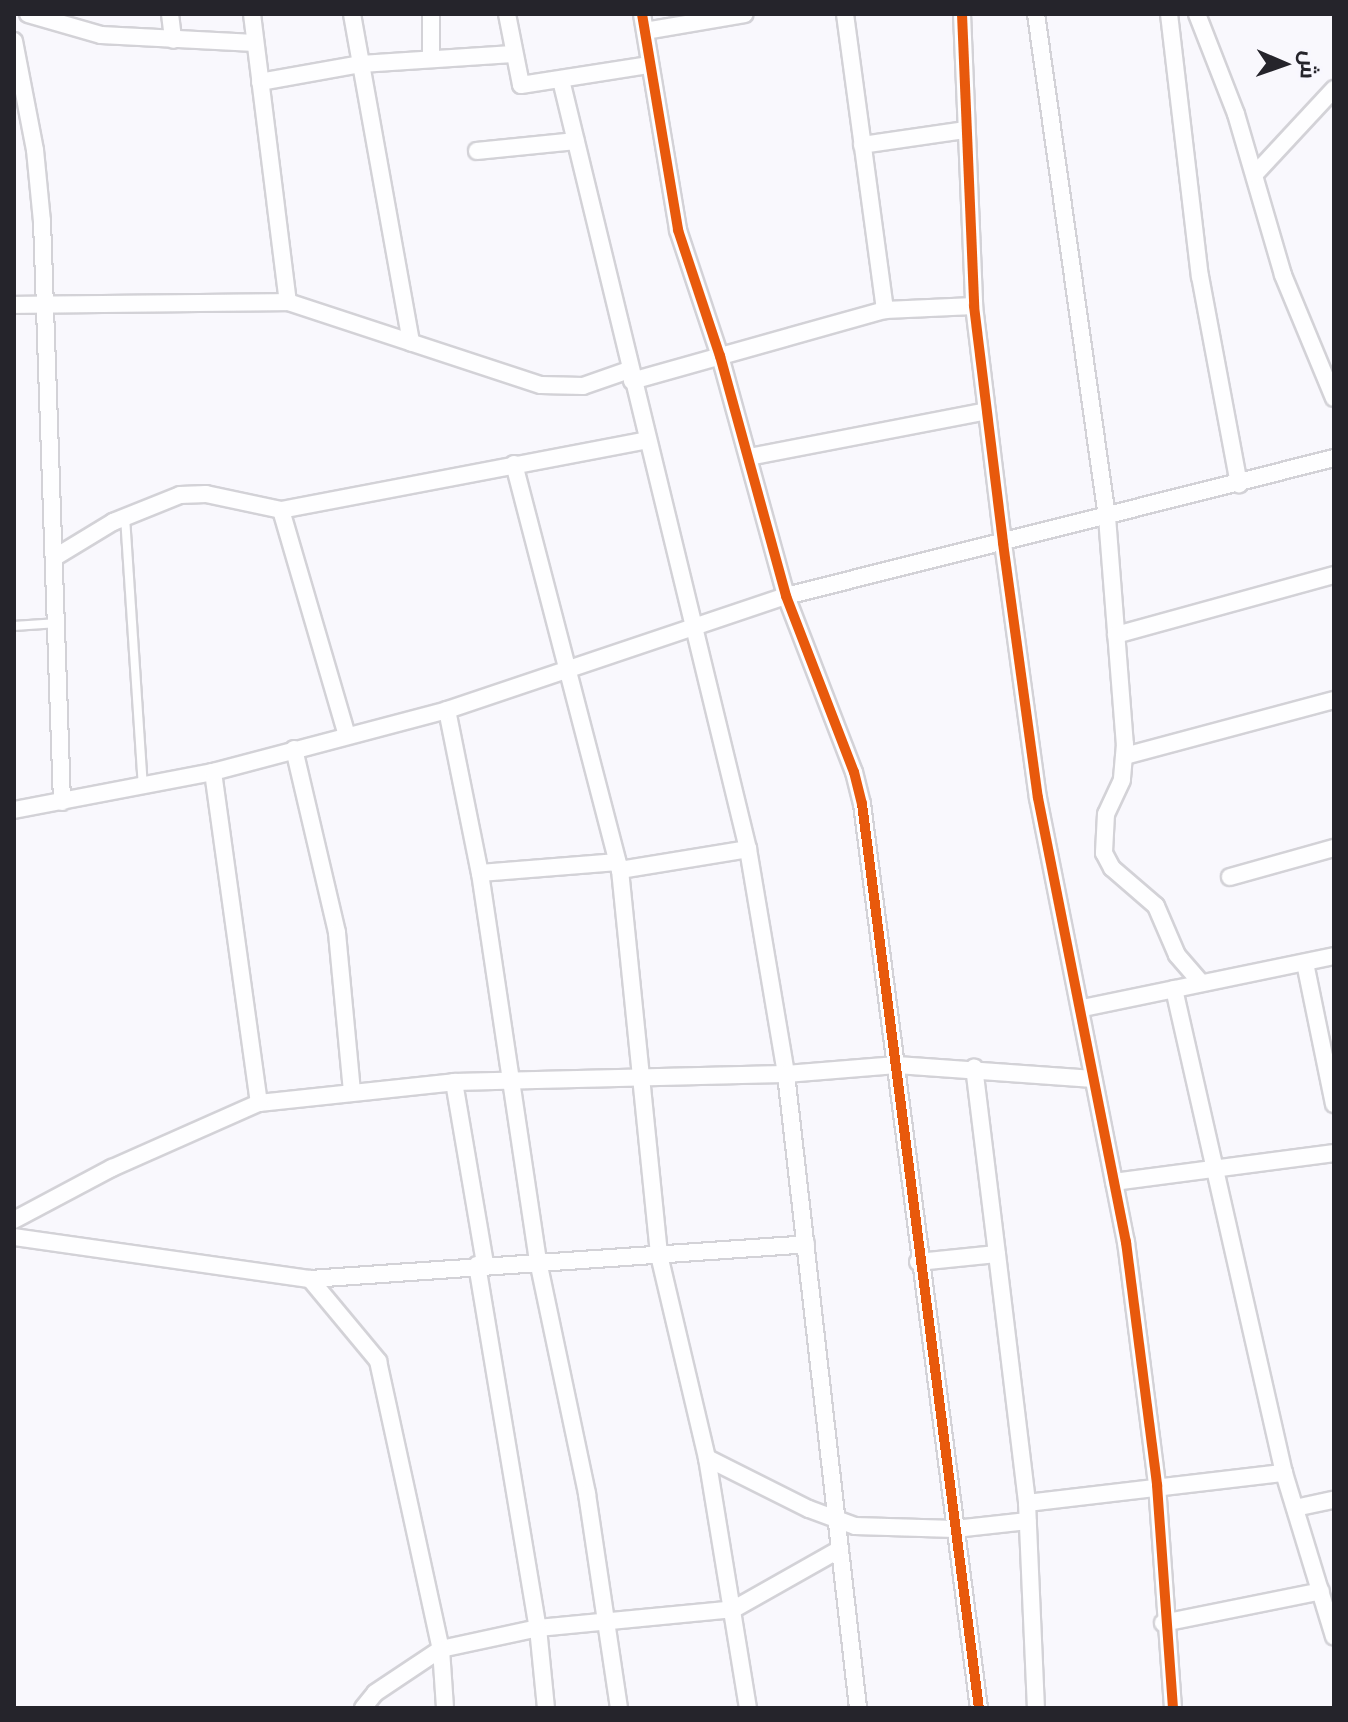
<!DOCTYPE html>
<html>
<head>
<meta charset="utf-8">
<style>
	body { margin:0 }
	#map { position:relative; width:1348px; height:1722px; overflow:hidden; background:#f9f8fd; font-family:"Work Sans",Cairo,sans-serif }
	div>[style] { position:absolute }
	[style*='--x'] { left:calc(var(--x)*1px); top:calc(var(--y)*1px); width:calc(var(--w)*1px); rotate:calc(var(--a)*1deg) }
	.roads { filter:drop-shadow(2px 0 #d3d2d7) drop-shadow(-2px 0 #d3d2d7) drop-shadow(0 2px #d3d2d7) drop-shadow(0 -2px #d3d2d7) }
	.lane>* { height:8px; margin:-4px; padding:0 4px; transform-origin:4px; border-radius:4px; background:#fefeff }
	.street>* { height:16px; margin:-8px; padding:0 8px; transform-origin:8px; border-radius:8px; background:#fefeff }
	.cycleway>* { height:10px; margin:-5px; padding:0 5px; transform-origin:5px; border-radius:5px; background:#e8590c }
	span { translate:-50% -50%; white-space:nowrap; text-align:center; line-height:1.15; -webkit-text-stroke:8px #f8f7fe; paint-order:stroke }
	.frame { position:absolute; inset:0; border:16px solid #25242b; pointer-events:none }
	.north { position:absolute; left:1244px; top:24px; width:80px; height:80px; -webkit-text-stroke:6px #f8f7fe; paint-order:stroke; rotate:92deg; font-size:22px; font-weight:700; line-height:32px; text-align:center; color:#25242b }
	.north::after { content:''; display:block; margin:auto; width:28px; height:36px; background:#25242b; clip-path:polygon(50% 0,100% 100%,50% 72%,0 100%) }
</style>
</head>
<body>
<div id="map">
	<div class="roads">
		<div class="lane">
			<i style="--x:125;--y:517;--w:270;--a:86.2"></i>
			<i style="--x:14;--y:626;--w:44;--a:-3.9"></i>
		</div>
		<div class="street">
			<i style="--x:28;--y:14;--w:76;--a:16"></i>
			<i style="--x:101;--y:35;--w:154;--a:3"></i>
			<i style="--x:170;--y:14;--w:26;--a:83"></i>
			<i style="--x:252;--y:14;--w:290;--a:82.9"></i>
			<i style="--x:352;--y:14;--w:334;--a:79.8"></i>
			<i style="--x:431;--y:14;--w:43;--a:90"></i>
			<i style="--x:507;--y:14;--w:72;--a:78.8"></i>
			<i style="--x:521;--y:85;--w:130;--a:-8.9"></i>
			<i style="--x:642;--y:14;--w:219;--a:80.5"></i>
			<i style="--x:678;--y:230;--w:133;--a:71.6"></i>
			<i style="--x:720;--y:356;--w:249;--a:74.6"></i>
			<i style="--x:786;--y:596;--w:189;--a:68.9"></i>
			<i style="--x:854;--y:772;--w:33;--a:76"></i>
			<i style="--x:862;--y:804;--w:912;--a:82.63"></i>
			<i style="--x:845;--y:14;--w:299;--a:82.3"></i>
			<i style="--x:962;--y:14;--w:292;--a:87.6"></i>
			<i style="--x:974;--y:306;--w:239;--a:83"></i>
			<i style="--x:1003;--y:543;--w:257;--a:82.2"></i>
			<i style="--x:1038;--y:798;--w:453;--a:78.8"></i>
			<i style="--x:1126;--y:1242;--w:245;--a:82.7"></i>
			<i style="--x:1157;--y:1485;--w:224;--a:85.9"></i>
			<i style="--x:1036;--y:14;--w:508;--a:81.97"></i>
			<i style="--x:1107;--y:517;--w:228;--a:85.5"></i>
			<i style="--x:1125;--y:744;--w:36;--a:95"></i>
			<i style="--x:1122;--y:780;--w:38;--a:115"></i>
			<i style="--x:1106;--y:814;--w:39;--a:93"></i>
			<i style="--x:1104;--y:853;--w:17;--a:62"></i>
			<i style="--x:1112;--y:868;--w:58;--a:40.8"></i>
			<i style="--x:1156;--y:906;--w:53;--a:66.8"></i>
			<i style="--x:1177;--y:955;--w:37;--a:49"></i>
			<i style="--x:1169;--y:14;--w:264;--a:83.3"></i>
			<i style="--x:1200;--y:276;--w:212;--a:79.4"></i>
			<i style="--x:1197;--y:14;--w:107;--a:68.7"></i>
			<i style="--x:1236;--y:114;--w:168;--a:73.7"></i>
			<i style="--x:1283;--y:275;--w:133;--a:67.5"></i>
			<i style="--x:645;--y:31;--w:101;--a:-9.6"></i>
			<i style="--x:14;--y:41;--w:111;--a:79.1"></i>
			<i style="--x:35;--y:150;--w:71;--a:84.4"></i>
			<i style="--x:42;--y:221;--w:581;--a:88.03"></i>
			<i style="--x:561;--y:80;--w:791;--a:76.33"></i>
			<i style="--x:748;--y:849;--w:228;--a:80.4"></i>
			<i style="--x:786;--y:1074;--w:638;--a:83.52"></i>
			<i style="--x:260;--y:82;--w:103;--a:-10.1"></i>
			<i style="--x:361;--y:64;--w:152;--a:-3.8"></i>
			<i style="--x:862;--y:145;--w:104;--a:-8.3"></i>
			<i style="--x:477;--y:151;--w:99;--a:-5.8"></i>
			<i style="--x:1255;--y:174;--w:116;--a:-47.1"></i>
			<i style="--x:14;--y:305;--w:274;--a:-0.6"></i>
			<i style="--x:288;--y:302;--w:266;--a:18.2"></i>
			<i style="--x:541;--y:385;--w:42;--a:1.4"></i>
			<i style="--x:583;--y:386;--w:49;--a:-19.2"></i>
			<i style="--x:632;--y:381;--w:263;--a:-15.7"></i>
			<i style="--x:885;--y:310;--w:89;--a:-2.6"></i>
			<i style="--x:749;--y:457;--w:242;--a:-10.9"></i>
			<i style="--x:514;--y:464;--w:420;--a:75.4"></i>
			<i style="--x:620;--y:870;--w:387;--a:84.2"></i>
			<i style="--x:659;--y:1255;--w:209;--a:76.7"></i>
			<i style="--x:707;--y:1458;--w:253;--a:80.7"></i>
			<i style="--x:281;--y:510;--w:235;--a:73.7"></i>
			<i style="--x:57;--y:556;--w:66;--a:-31.3"></i>
			<i style="--x:113;--y:522;--w:72;--a:-21.9"></i>
			<i style="--x:180;--y:495;--w:26;--a:-2"></i>
			<i style="--x:206;--y:494;--w:77;--a:12"></i>
			<i style="--x:281;--y:510;--w:373;--a:-10.8"></i>
			<i style="--x:1116;--y:635;--w:226;--a:-15.4"></i>
			<i style="--x:447;--y:710;--w:166;--a:78.6"></i>
			<i style="--x:480;--y:873;--w:392;--a:81.5"></i>
			<i style="--x:538;--y:1261;--w:238;--a:78.1"></i>
			<i style="--x:587;--y:1494;--w:216;--a:81.5"></i>
			<i style="--x:294;--y:749;--w:189;--a:76.8"></i>
			<i style="--x:337;--y:933;--w:160;--a:84.6"></i>
			<i style="--x:1125;--y:756;--w:216;--a:-15"></i>
			<i style="--x:213;--y:772;--w:334;--a:82.1"></i>
			<i style="--x:259;--y:1103;--w:196;--a:-6.1"></i>
			<i style="--x:454;--y:1082;--w:332;--a:-1.4"></i>
			<i style="--x:786;--y:1074;--w:111;--a:-4.6"></i>
			<i style="--x:897;--y:1065;--w:197;--a:4.1"></i>
			<i style="--x:14;--y:810;--w:203;--a:-10.8"></i>
			<i style="--x:213;--y:772;--w:242;--a:-14.8"></i>
			<i style="--x:447;--y:710;--w:358;--a:-18.6"></i>
			<i style="--x:786;--y:596;--w:565;--a:-14.13"></i>
			<i style="--x:620;--y:870;--w:130;--a:-9.3"></i>
			<i style="--x:480;--y:873;--w:138;--a:-4.6"></i>
			<i style="--x:1230;--y:877;--w:108;--a:-15.6"></i>
			<i style="--x:1305;--y:963;--w:144;--a:78.4"></i>
			<i style="--x:1174;--y:989;--w:496;--a:77.2"></i>
			<i style="--x:1284;--y:1473;--w:171;--a:73"></i>
			<i style="--x:1083;--y:1008;--w:256;--a:-11.7"></i>
			<i style="--x:454;--y:1082;--w:185;--a:80.3"></i>
			<i style="--x:1114;--y:1182;--w:222;--a:-7.5"></i>
			<i style="--x:14;--y:1220;--w:111;--a:-28"></i>
			<i style="--x:112;--y:1168;--w:161;--a:-23.9"></i>
			<i style="--x:14;--y:1237;--w:299;--a:8.1"></i>
			<i style="--x:310;--y:1279;--w:107;--a:50.3"></i>
			<i style="--x:378;--y:1361;--w:295;--a:77.7"></i>
			<i style="--x:441;--y:1649;--w:99;--a:-12.2"></i>
			<i style="--x:538;--y:1628;--w:197;--a:-5.5"></i>
			<i style="--x:734;--y:1609;--w:122;--a:-29.5"></i>
			<i style="--x:997;--y:1254;--w:251;--a:83.1"></i>
			<i style="--x:1027;--y:1503;--w:205;--a:87.5"></i>
			<i style="--x:918;--y:1262;--w:79;--a:-5.8"></i>
			<i style="--x:997;--y:1254;--w:188;--a:-97"></i>
			<i style="--x:477;--y:1265;--w:368;--a:80.5"></i>
			<i style="--x:538;--y:1628;--w:80;--a:84.3"></i>
			<i style="--x:310;--y:1279;--w:497;--a:-4"></i>
			<i style="--x:707;--y:1458;--w:114;--a:26.6"></i>
			<i style="--x:809;--y:1509;--w:49;--a:20.3"></i>
			<i style="--x:855;--y:1526;--w:100;--a:1.7"></i>
			<i style="--x:955;--y:1529;--w:73;--a:-6.3"></i>
			<i style="--x:1027;--y:1503;--w:259;--a:-6.7"></i>
			<i style="--x:1295;--y:1508;--w:40;--a:-12"></i>
			<i style="--x:1163;--y:1623;--w:161;--a:-11.4"></i>
			<i style="--x:363;--y:1708;--w:19;--a:-51"></i>
			<i style="--x:375;--y:1693;--w:79;--a:-33.7"></i>
			<i style="--x:441;--y:1649;--w:59;--a:86.1"></i>
		</div>
	</div>
	<div class="cycleway">
		<i style="--x:642;--y:14;--w:219;--a:80.5"></i>
		<i style="--x:678;--y:230;--w:133;--a:71.6"></i>
		<i style="--x:720;--y:356;--w:249;--a:74.6"></i>
		<i style="--x:786;--y:596;--w:189;--a:68.9"></i>
		<i style="--x:854;--y:772;--w:33;--a:76"></i>
		<i style="--x:862;--y:804;--w:912;--a:82.63"></i>
		<i style="--x:962;--y:14;--w:292;--a:87.6"></i>
		<i style="--x:974;--y:306;--w:239;--a:83"></i>
		<i style="--x:1003;--y:543;--w:257;--a:82.2"></i>
		<i style="--x:1038;--y:798;--w:453;--a:78.8"></i>
		<i style="--x:1126;--y:1242;--w:245;--a:82.7"></i>
		<i style="--x:1157;--y:1485;--w:224;--a:85.9"></i>
	</div>
	<div class="frame"></div>
	<div class="north">ش</div>
</div>
</body>
</html>
